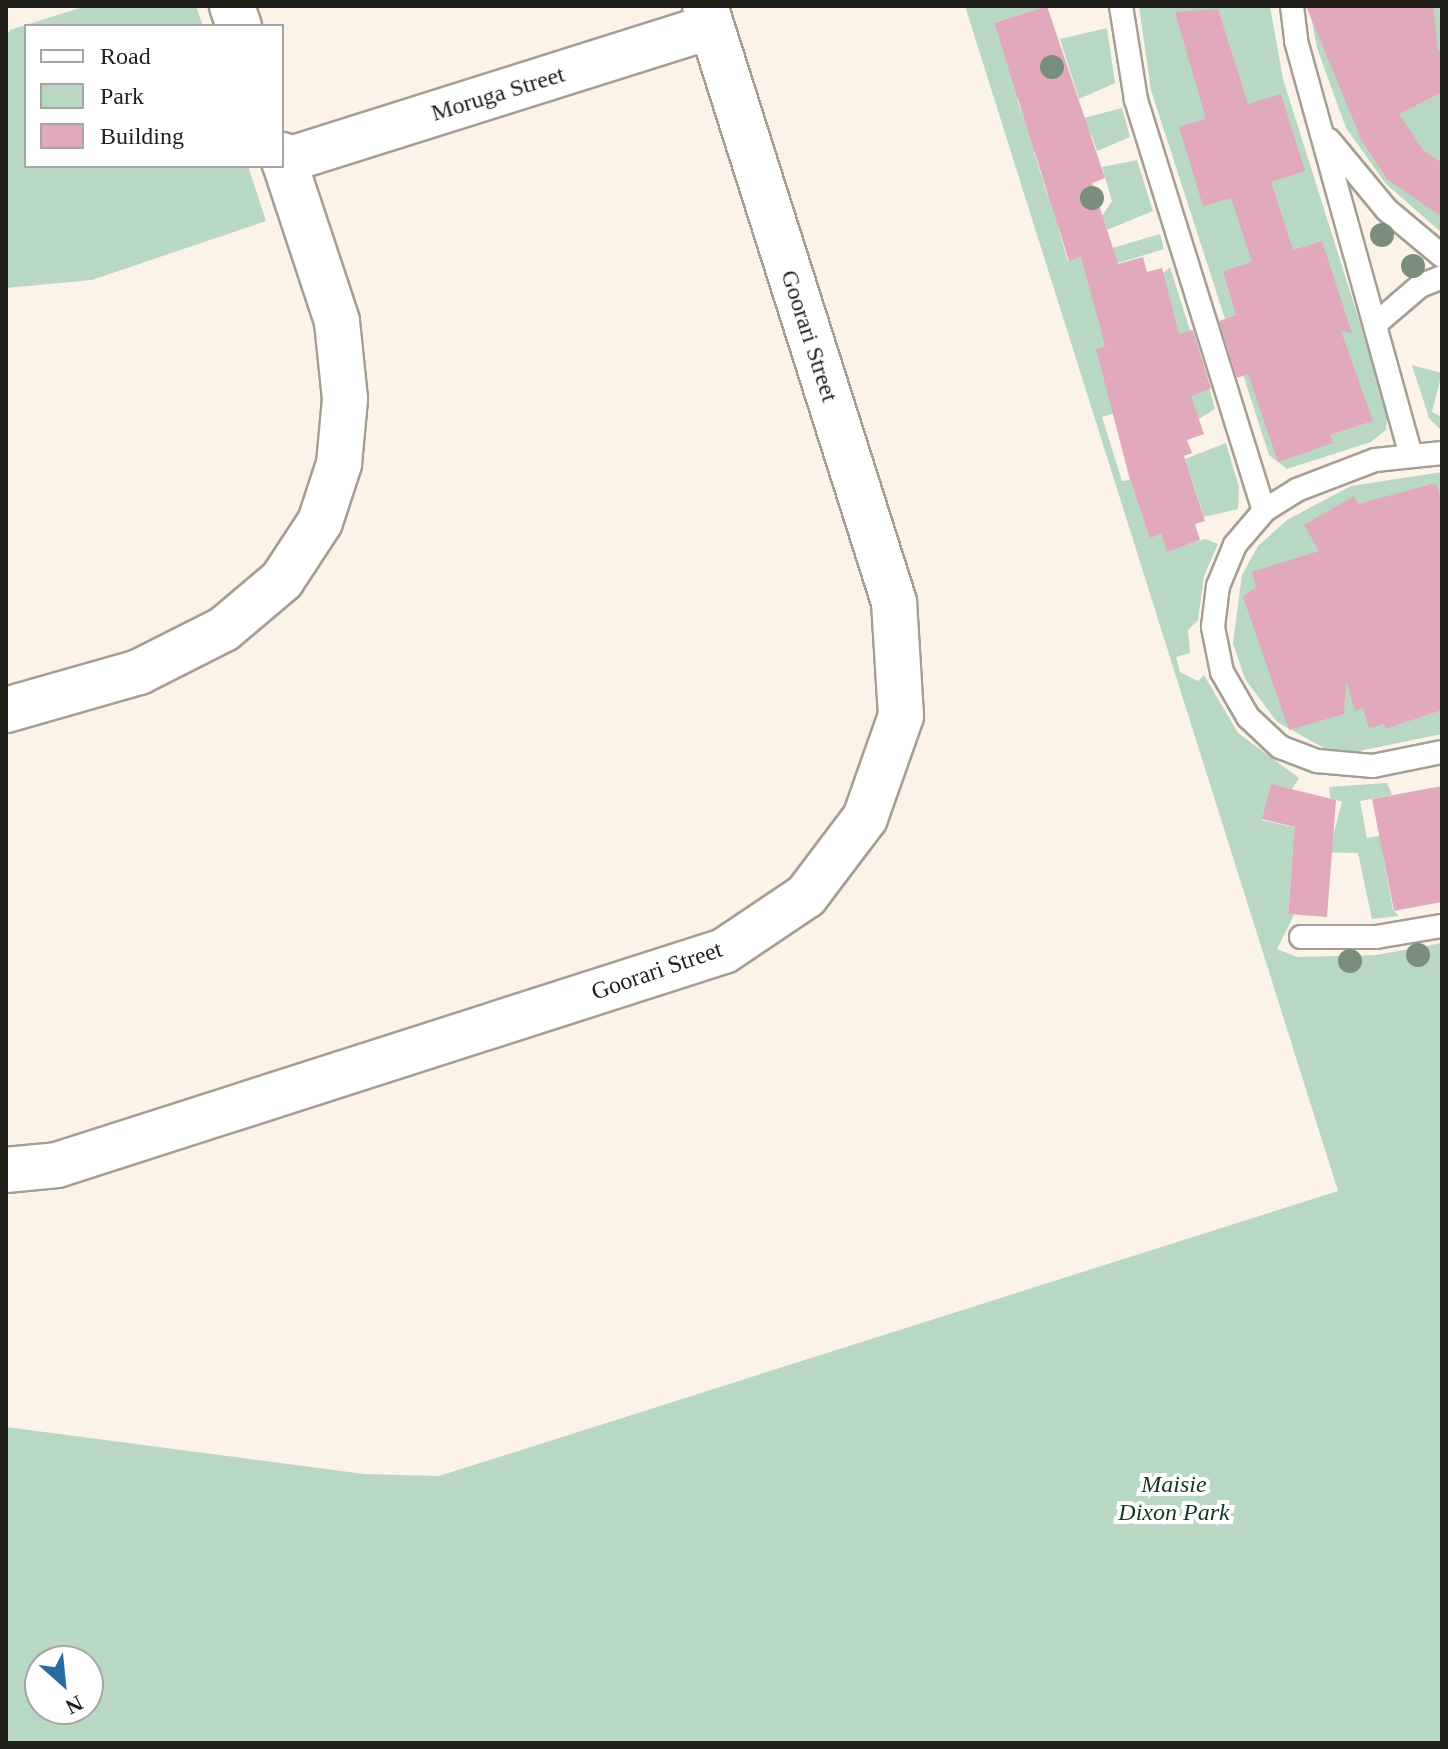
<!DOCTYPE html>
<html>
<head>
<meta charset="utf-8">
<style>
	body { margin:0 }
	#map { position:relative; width:1448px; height:1749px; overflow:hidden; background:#fbf3e7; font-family:Georgia,serif }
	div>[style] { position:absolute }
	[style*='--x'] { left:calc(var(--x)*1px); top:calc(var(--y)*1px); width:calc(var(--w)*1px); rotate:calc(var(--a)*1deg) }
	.green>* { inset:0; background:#b9d8c3 }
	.building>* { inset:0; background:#e1a9bb }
	.roads { filter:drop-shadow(2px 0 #a59e93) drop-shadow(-2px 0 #a59e93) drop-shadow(0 2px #a59e93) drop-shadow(0 -2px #a59e93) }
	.lane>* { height:22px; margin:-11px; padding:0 11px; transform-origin:11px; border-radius:11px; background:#fff }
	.street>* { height:44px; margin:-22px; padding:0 22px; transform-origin:22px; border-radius:22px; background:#fff }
	.trees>* { width:24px; height:24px; margin:-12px; border-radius:50%; background:#7b8d7b }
	span { translate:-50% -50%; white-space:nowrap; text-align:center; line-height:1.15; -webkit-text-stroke:8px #fff; paint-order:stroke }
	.street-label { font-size:24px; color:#211f1a }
	.park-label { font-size:24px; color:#123923; font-style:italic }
	.frame { position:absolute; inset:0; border:8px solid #211f1a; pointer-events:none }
	.legend { position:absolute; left:24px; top:24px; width:260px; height:144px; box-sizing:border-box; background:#fff; border:2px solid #a6a5a3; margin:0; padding:10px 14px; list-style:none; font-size:24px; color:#211f1a }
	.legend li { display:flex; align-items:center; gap:16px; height:40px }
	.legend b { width:40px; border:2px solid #a6a5a3 }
	.north { position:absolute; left:24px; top:1645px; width:80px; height:80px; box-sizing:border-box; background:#fff; border:2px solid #a6a5a3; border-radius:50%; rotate:153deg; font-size:22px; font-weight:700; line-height:32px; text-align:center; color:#211f1a }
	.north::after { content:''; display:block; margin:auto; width:28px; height:36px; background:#286ca1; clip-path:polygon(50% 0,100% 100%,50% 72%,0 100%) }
</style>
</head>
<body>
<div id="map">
	<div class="green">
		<i style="clip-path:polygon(86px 6px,196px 6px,203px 26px,26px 26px,26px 166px,248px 166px,266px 221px,92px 280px,6px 288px,6px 37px,10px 30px)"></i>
		<i style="clip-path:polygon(evenodd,965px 6px,1047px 6px,994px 23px,1008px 67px,1028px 95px,1017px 99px,1029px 132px,1122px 108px,1130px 137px,1097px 151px,1091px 134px,1034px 152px,1048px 196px,1069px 223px,1058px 227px,1068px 261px,1160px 234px,1164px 249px,1086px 273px,1101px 331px,1170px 267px,1199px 359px,1189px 369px,1175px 324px,1096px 349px,1208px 383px,1215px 409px,1199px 419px,1182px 392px,1102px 417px,1122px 481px,1130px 480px,1150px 537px,1161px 534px,1167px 551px,1205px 539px,1218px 544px,1204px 576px,1198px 620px,1188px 630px,1190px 653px,1176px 657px,1180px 672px,1198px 681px,1204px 675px,1238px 733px,1299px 778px,1292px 789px,1271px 785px,1262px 820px,1333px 836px,1342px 802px,1330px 798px,1329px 787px,1387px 783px,1392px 795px,1360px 801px,1367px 838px,1436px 826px,1408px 851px,1383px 856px,1393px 910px,1399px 916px,1372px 919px,1358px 853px,1293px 852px,1288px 913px,1294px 915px,1277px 949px,1297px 957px,1376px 955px,1442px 943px,1442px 1743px,6px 1743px,6px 1427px,364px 1474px,439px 1476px,1338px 1191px,965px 6px,40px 1661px,88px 1661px,88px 1709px,40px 1709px,40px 1661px)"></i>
		<i style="clip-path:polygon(1139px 6px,1270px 6px,1283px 79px,1388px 412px,1386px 430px,1371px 442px,1287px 469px,1269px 455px,1151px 90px)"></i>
		<i style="clip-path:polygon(1309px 6px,1441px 6px,1442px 233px,1386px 184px,1346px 128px,1317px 48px)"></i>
		<i style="clip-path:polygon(1107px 28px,1115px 83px,1079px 99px,1060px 39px)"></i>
		<i style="clip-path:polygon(1137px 160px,1153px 211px,1107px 230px,1102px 216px,1112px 201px,1102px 167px)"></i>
		<i style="clip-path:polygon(1412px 365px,1442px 373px,1432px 412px,1442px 417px,1442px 431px,1429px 418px)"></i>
		<i style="clip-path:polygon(1226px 443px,1239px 487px,1238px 509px,1204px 517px,1185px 459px)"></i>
		<i style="clip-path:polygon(1442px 472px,1442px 734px,1349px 753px,1324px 748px,1277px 722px,1245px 679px,1233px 643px,1242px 575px,1258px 546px,1287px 520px,1351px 486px)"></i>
	</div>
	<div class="building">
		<i style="clip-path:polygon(1047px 6px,1105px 178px,1092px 183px,1118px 264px,1143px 257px,1147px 272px,1162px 268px,1179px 334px,1193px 330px,1211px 388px,1191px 396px,1204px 434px,1187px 440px,1192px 453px,1184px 456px,1205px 521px,1195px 524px,1200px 540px,1167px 552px,1161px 534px,1150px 538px,1130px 480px,1096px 349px,1105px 346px,1081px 257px,1069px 261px,994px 23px)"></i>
		<i style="clip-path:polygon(1306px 6px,1433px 6px,1438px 51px,1442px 49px,1442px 92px,1399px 114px,1423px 150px,1442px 163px,1442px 217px,1387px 179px,1362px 141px)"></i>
		<i style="clip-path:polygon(1218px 9px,1248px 104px,1281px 94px,1305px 171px,1271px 182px,1293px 250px,1322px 241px,1352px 333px,1341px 331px,1373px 421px,1330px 435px,1333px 443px,1278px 462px,1248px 374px,1237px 378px,1219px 321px,1236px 315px,1223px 271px,1252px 262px,1231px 198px,1203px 206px,1179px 127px,1206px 119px,1175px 12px)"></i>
		<i style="clip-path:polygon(1436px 483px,1442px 503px,1442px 710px,1385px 729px,1384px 724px,1369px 728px,1363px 708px,1355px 711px,1346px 680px,1344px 714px,1289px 730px,1243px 597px,1256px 587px,1252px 572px,1319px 551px,1304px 525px,1354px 496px,1358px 504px)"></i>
		<i style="clip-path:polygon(1271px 784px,1336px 800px,1327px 917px,1288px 914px,1295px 827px,1262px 819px)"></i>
		<i style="clip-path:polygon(1442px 786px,1442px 902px,1394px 911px,1372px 799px)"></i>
	</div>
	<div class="roads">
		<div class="lane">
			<i style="--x:1121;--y:6;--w:95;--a:80.9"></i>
			<i style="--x:1136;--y:100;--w:430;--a:72.7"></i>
			<i style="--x:1292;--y:6;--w:35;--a:83"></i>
			<i style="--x:1296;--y:41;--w:427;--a:74.5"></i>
			<i style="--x:1329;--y:140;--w:91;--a:50.4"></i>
			<i style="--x:1387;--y:210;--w:72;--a:39.9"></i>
			<i style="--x:1378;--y:322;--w:55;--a:-40.6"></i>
			<i style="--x:1420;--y:286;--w:24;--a:-22"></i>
			<i style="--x:1442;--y:453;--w:67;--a:174"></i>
			<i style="--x:1375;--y:460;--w:84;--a:159"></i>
			<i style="--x:1297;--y:490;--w:39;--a:148"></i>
			<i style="--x:1264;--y:511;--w:45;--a:130.5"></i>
			<i style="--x:1235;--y:545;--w:44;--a:112.5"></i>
			<i style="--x:1218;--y:586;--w:41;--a:97"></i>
			<i style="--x:1213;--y:627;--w:46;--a:78.7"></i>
			<i style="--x:1222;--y:672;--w:52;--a:60"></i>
			<i style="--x:1248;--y:717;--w:44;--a:43.2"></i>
			<i style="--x:1280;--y:747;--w:40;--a:21"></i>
			<i style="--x:1317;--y:761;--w:56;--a:5.1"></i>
			<i style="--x:1373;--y:766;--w:70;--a:-11.5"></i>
			<i style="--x:1301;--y:937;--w:75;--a:0"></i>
			<i style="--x:1376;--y:937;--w:67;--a:-9.5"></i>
		</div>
		<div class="street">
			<i style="--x:232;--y:6;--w:21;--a:71"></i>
			<i style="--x:284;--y:161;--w:448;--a:-17.5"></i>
			<i style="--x:6;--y:710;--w:138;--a:-15.9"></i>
			<i style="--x:139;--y:672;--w:95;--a:-26.8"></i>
			<i style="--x:224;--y:629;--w:76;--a:-40.2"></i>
			<i style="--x:282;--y:580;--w:69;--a:-56.8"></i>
			<i style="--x:320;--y:522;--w:61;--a:-71.9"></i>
			<i style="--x:339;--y:464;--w:65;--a:-84.7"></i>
			<i style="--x:345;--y:399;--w:78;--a:-95.9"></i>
			<i style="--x:337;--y:321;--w:175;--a:-108.3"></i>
			<i style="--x:6;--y:1170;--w:51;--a:-5.6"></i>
			<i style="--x:57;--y:1165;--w:700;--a:-17.79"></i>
			<i style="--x:724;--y:951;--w:99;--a:-33.9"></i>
			<i style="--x:806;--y:896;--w:98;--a:-52.9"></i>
			<i style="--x:865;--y:818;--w:108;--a:-70.6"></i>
			<i style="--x:901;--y:716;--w:114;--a:-93.5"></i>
			<i style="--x:894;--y:602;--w:625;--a:-107.59"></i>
		</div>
	</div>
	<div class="trees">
		<i style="left:1052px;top:67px"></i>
		<i style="left:1092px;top:198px"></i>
		<i style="left:1382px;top:235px"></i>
		<i style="left:1413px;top:266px"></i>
		<i style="left:1418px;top:955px"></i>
		<i style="left:1350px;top:961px"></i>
	</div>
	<div class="street-label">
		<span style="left:498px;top:94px;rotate:-17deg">Moruga Street</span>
		<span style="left:809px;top:336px;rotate:72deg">Goorari Street</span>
		<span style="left:657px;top:971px;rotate:-19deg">Goorari Street</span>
	</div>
	<div class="park-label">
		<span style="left:1174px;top:1499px">Maisie<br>Dixon Park</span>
	</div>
	<div class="frame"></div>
	<ul class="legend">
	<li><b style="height:10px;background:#fff"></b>Road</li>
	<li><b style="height:22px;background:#b9d8c3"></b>Park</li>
	<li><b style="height:22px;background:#e1a9bb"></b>Building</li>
	</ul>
	<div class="north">N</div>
</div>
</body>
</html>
